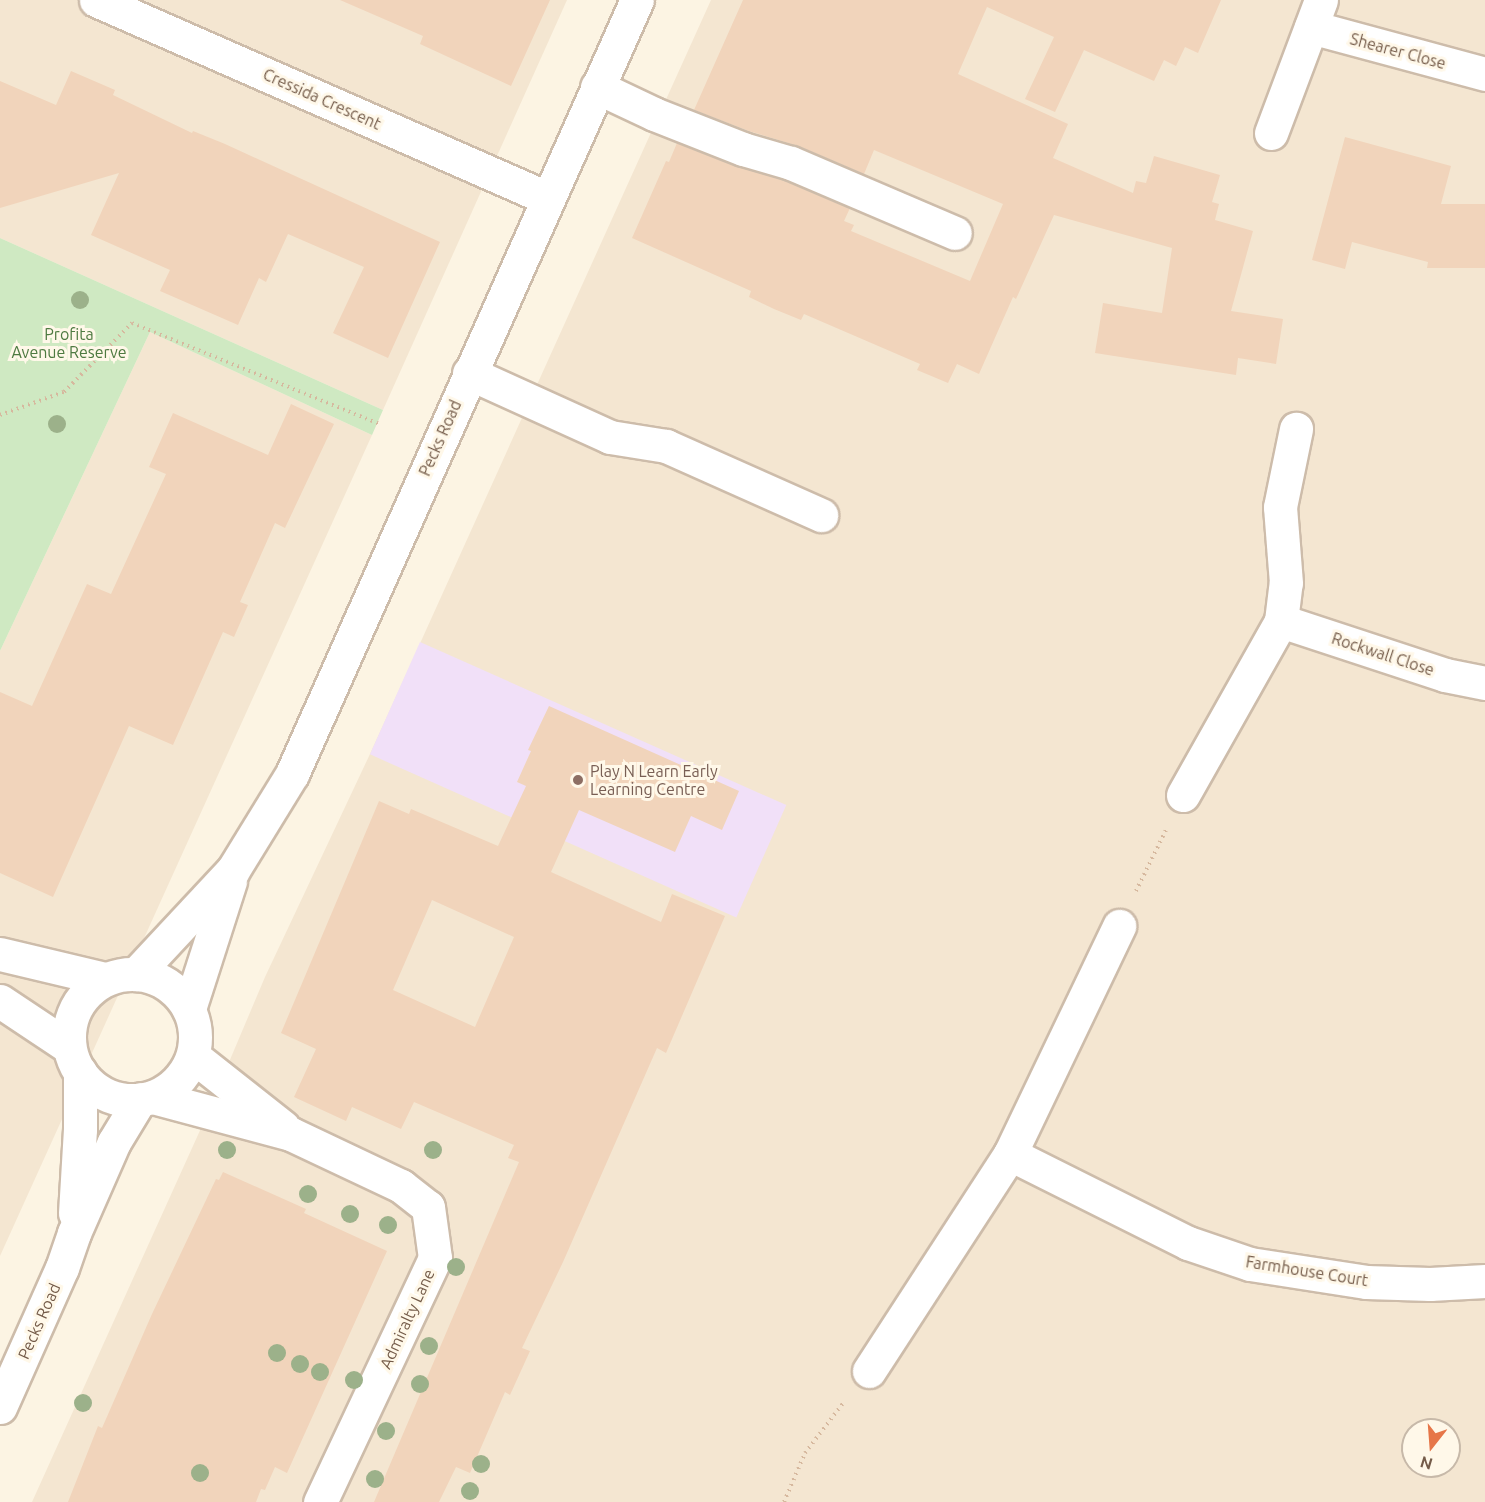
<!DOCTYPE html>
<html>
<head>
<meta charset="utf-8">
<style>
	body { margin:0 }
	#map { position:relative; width:1485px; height:1502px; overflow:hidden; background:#fcf4e3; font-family:Ubuntu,sans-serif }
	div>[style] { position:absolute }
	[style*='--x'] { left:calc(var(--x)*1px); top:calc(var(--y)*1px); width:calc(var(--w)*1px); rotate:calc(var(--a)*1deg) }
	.residential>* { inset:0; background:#f4e6d1 }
	.education>* { inset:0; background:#f1e0f8; transform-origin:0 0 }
	.green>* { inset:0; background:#cfe9c2 }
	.building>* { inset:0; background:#f1d4bb }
	.path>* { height:4px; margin-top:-2px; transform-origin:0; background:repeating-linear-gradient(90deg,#d6b89e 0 1.5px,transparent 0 6px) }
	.roads { filter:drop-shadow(2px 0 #cdbcaa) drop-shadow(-2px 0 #cdbcaa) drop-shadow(0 2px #cdbcaa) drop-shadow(0 -2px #cdbcaa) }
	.minor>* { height:33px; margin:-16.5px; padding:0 16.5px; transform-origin:16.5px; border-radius:16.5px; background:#fff }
	.minor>.ring { margin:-16.5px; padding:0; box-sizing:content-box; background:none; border:33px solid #fff; border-radius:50% }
	.trees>* { width:18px; height:18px; margin:-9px; border-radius:50%; background:#9cb18a }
	.dots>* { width:16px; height:16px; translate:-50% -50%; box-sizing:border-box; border:3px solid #fff8e9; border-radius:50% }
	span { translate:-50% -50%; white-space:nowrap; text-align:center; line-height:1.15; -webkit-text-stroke:6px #fff8e9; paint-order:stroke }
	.street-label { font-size:16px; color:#745b49 }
	.park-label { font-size:16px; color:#4e7a41 }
	.education-label { font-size:16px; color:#785e54 }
	.left { translate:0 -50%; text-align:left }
	.north { position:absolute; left:1401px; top:1418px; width:60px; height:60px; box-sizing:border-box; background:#fff8e9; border:2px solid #c7b9a9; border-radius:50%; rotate:197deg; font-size:16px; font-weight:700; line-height:24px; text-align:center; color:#745b49 }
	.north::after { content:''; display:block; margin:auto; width:21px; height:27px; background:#e67648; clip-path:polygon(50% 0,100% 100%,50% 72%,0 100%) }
</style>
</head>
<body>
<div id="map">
	<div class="residential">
		<i style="clip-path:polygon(0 0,567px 0,383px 410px,0 238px)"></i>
		<i style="clip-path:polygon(evenodd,711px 0,1485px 0,1485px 1502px,32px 1502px,202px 1126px,265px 977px,370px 754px,711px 0,1413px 1430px,1449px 1430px,1449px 1466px,1413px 1466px,1413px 1430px)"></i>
		<i style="clip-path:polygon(150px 332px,372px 435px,0 1256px,0 651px)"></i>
	</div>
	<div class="education">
		<i style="left:420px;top:642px;width:401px;height:123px;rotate:24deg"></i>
	</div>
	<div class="green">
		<i style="clip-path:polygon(0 238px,383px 410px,372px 435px,150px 332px,0 651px)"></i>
	</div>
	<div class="building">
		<i style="clip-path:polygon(340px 0,550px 0,511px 86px,420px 44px,423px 36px)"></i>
		<i style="clip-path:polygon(743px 0,1221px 0,1198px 53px,1185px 47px,1176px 66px,1164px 60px,1154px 81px,1084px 50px,1055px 112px,1025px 99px,1054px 37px,987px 7px,958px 74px,1068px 124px,1053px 158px,1133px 193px,1136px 181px,1146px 183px,1154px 156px,1220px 175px,1212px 202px,1219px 204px,1215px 220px,1253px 231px,1231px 311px,1283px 319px,1276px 364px,1238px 358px,1236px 375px,1095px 353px,1103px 303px,1162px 313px,1172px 248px,1054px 215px,1016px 299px,1013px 297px,979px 374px,957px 364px,948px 383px,917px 370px,920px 364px,804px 314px,801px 320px,774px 309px,749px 297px,751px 291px,632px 238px,666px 161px,669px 162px,677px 143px,736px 166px,785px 181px,850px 208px,844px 221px,854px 225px,851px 231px,970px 281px,1003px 204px,874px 150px,864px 174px,798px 146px,749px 131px,694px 110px)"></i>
		<i style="clip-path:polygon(71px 71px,115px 90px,113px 95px,192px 133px,193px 131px,225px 144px,440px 242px,388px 358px,333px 333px,364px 267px,288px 234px,266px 282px,259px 278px,238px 325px,160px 291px,170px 270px,91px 235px,119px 173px,0 208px,0 81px,56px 105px)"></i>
		<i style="clip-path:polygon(1345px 137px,1451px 166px,1441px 204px,1485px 204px,1485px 268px,1427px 268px,1428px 262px,1352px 242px,1345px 269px,1312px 260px)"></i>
		<i style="clip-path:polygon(291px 404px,334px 424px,285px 528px,275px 523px,240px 602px,248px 605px,234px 637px,223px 632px,173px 745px,129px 726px,53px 897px,0 873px,0 692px,32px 706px,87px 584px,111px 594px,166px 474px,149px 467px,173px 413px,268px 455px)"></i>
		<i style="clip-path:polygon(evenodd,549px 706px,739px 791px,722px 830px,691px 816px,675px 852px,579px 810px,551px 872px,661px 922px,672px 894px,725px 916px,666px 1053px,657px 1048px,563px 1262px,522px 1348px,530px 1351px,510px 1395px,505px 1392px,470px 1473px,456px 1467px,439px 1502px,374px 1502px,519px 1162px,508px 1158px,514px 1145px,414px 1102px,401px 1129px,352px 1107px,346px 1121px,294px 1097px,316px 1049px,281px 1033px,379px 801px,409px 814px,411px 809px,498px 846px,526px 786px,517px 782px,531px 751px,528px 750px,549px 706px,432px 900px,514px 937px,475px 1027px,393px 990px,432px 900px)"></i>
		<i style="clip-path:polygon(223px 1172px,306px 1209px,304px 1213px,387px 1251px,287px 1473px,275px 1467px,265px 1490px,261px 1489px,256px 1502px,68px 1502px,98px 1426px,102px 1428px,152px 1314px,216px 1179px,219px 1180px)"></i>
	</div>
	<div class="path">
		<i style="--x:0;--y:415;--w:68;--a:-19.8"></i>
		<i style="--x:64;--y:392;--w:97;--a:-45.4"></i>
		<i style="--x:132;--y:323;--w:268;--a:22.2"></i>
		<i style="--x:1136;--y:891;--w:68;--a:-63.8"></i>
		<i style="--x:784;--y:1502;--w:53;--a:-66.8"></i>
		<i style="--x:805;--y:1453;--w:64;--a:-52.6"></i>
	</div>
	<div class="roads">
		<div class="minor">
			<i style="--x:96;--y:0;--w:493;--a:23.7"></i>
			<i style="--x:1311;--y:27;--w:180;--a:15.1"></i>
			<i style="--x:597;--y:87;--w:63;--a:25.3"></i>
			<i style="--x:654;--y:114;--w:96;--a:21.5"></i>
			<i style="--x:743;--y:149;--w:50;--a:16.3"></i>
			<i style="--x:791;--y:163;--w:178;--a:23.1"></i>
			<i style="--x:1271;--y:133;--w:142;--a:-69.4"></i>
			<i style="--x:469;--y:373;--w:155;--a:24.4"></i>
			<i style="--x:610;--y:437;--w:57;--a:9.1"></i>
			<i style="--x:666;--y:446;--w:170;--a:24"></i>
			<i style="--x:1281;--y:621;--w:173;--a:18.2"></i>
			<i style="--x:1445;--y:675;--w:41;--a:11.3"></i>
			<i style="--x:1183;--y:795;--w:200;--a:-60.6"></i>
			<i style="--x:1281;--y:621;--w:38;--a:-83"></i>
			<i style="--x:1286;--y:583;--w:76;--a:-94.5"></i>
			<i style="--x:1280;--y:507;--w:80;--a:-78.4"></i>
			<i style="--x:0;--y:954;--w:108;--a:13.4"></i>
			<i class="ring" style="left:69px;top:974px;width:93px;height:93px"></i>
			<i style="--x:136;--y:974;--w:142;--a:-47"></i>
			<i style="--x:233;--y:870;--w:113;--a:-58.4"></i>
			<i style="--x:292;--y:774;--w:847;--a:-65.98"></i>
			<i style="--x:0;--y:1001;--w:83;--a:33.7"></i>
			<i style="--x:189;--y:1009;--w:134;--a:-72.2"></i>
			<i style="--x:193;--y:1056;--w:115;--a:38.3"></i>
			<i style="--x:153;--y:1097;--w:143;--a:15"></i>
			<i style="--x:291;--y:1134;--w:122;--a:25.3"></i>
			<i style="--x:401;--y:1186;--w:34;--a:38"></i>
			<i style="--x:428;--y:1207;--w:51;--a:82.2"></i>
			<i style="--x:435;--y:1258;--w:270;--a:115.2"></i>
			<i style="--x:1010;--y:1154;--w:199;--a:26.6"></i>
			<i style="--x:1188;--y:1243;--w:65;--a:18.7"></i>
			<i style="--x:1250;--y:1264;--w:117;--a:8.8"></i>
			<i style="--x:1366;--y:1282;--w:64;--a:1.8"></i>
			<i style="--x:1430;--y:1284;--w:55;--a:-3.1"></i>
			<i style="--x:75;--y:1213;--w:84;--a:-86.6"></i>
			<i style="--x:80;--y:1129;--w:57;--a:-90"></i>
			<i style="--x:869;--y:1371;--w:259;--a:-57"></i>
			<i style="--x:1010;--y:1154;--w:253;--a:-64.4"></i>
			<i style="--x:0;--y:1407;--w:152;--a:-66"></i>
			<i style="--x:62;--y:1268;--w:37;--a:-71"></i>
			<i style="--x:74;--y:1233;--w:99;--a:-66.3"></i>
			<i style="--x:114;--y:1142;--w:50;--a:-58.8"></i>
		</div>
	</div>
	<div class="trees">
		<i style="left:80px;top:300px"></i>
		<i style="left:57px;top:424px"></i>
		<i style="left:227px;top:1150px"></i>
		<i style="left:433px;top:1150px"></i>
		<i style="left:308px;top:1194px"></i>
		<i style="left:350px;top:1214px"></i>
		<i style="left:388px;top:1225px"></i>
		<i style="left:456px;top:1267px"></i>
		<i style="left:429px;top:1346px"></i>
		<i style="left:277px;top:1353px"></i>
		<i style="left:300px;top:1364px"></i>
		<i style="left:320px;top:1372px"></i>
		<i style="left:354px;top:1380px"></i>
		<i style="left:420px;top:1384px"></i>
		<i style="left:83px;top:1403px"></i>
		<i style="left:386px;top:1431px"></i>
		<i style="left:481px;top:1464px"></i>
		<i style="left:200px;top:1473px"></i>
		<i style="left:375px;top:1479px"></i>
		<i style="left:470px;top:1491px"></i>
	</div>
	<div class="dots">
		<i style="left:578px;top:780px;background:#8d6e63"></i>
	</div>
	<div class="street-label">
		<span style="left:1398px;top:51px;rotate:15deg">Shearer Close</span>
		<span style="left:322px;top:99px;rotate:24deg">Cressida Crescent</span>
		<span style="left:440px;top:438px;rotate:-66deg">Pecks Road</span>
		<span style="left:1383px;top:654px;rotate:18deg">Rockwall Close</span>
		<span style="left:1307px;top:1271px;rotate:9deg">Farmhouse Court</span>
		<span style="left:407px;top:1319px;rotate:-65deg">Admiralty Lane</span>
		<span style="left:39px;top:1321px;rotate:-66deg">Pecks Road</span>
	</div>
	<div class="park-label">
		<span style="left:69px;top:343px">Profita<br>Avenue Reserve</span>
	</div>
	<div class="education-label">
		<span class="left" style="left:590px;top:780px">Play N Learn Early<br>Learning Centre</span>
	</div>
	<div class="north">N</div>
</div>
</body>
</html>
